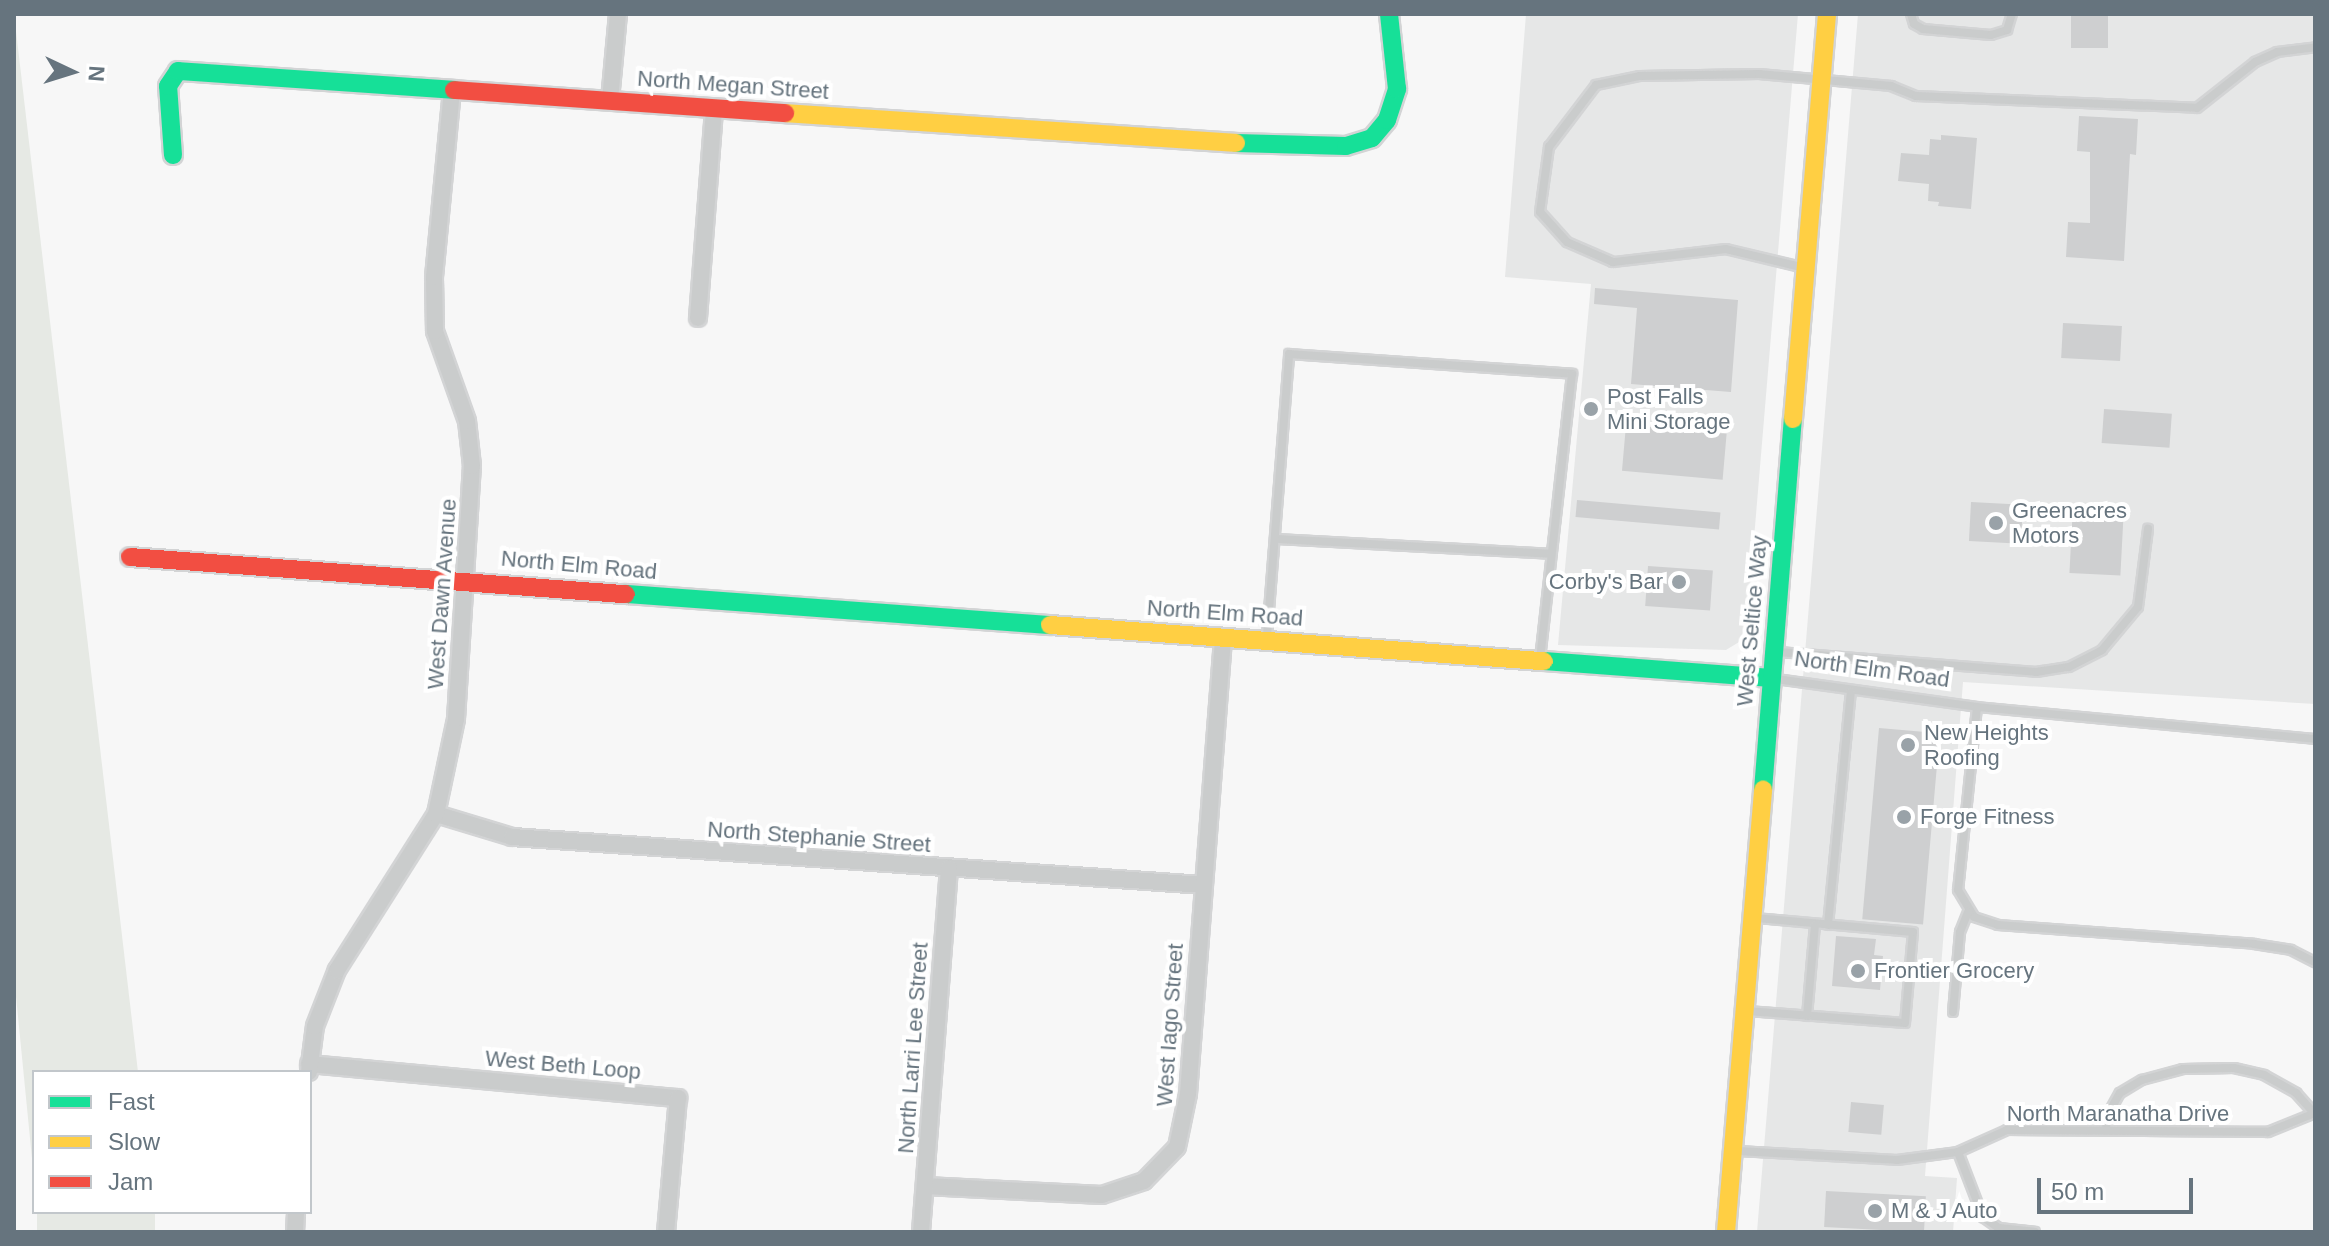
<!DOCTYPE html>
<html>
<head>
<meta charset="utf-8">
<style>
	body { margin:0 }
	#map { position:relative; width:2329px; height:1246px; overflow:hidden; background:#f7f7f7; font-family:Helvetica,sans-serif }
	div>[style] { position:absolute }
	[style*='--x'] { left:calc(var(--x)*1px); top:calc(var(--y)*1px); width:calc(var(--w)*1px); rotate:calc(var(--a)*1deg) }
	.built>* { inset:0; background:#e6e7e7 }
	.green>* { inset:0; background:#e6e9e4; transform-origin:0 0 }
	.building>* { inset:0; background:#cecfd0; transform-origin:0 0 }
	.roads { filter:drop-shadow(2px 0 #d3d4d5) drop-shadow(-2px 0 #d3d4d5) drop-shadow(0 2px #d3d4d5) drop-shadow(0 -2px #d3d4d5) }
	.lane>* { height:8px; margin:-4px; padding:0 4px; transform-origin:4px; border-radius:4px; background:#cacccc }
	.street>* { height:16px; margin:-8px; padding:0 8px; transform-origin:8px; border-radius:8px; background:#cacccc }
	.fast>* { height:18px; margin:-9px; padding:0 9px; transform-origin:9px; border-radius:9px; background:#16e098 }
	.slow>* { height:18px; margin:-9px; padding:0 9px; transform-origin:9px; border-radius:9px; background:#ffcf43 }
	.jam>* { height:18px; margin:-9px; padding:0 9px; transform-origin:9px; border-radius:9px; background:#f24e42 }
	.dots>* { width:22px; height:22px; translate:-50% -50%; box-sizing:border-box; border:4px solid #fff; border-radius:50% }
	span { translate:-50% -50%; white-space:nowrap; text-align:center; line-height:1.15; -webkit-text-stroke:8px #fff; paint-order:stroke }
	.street-label { font-size:22px; color:#66747e }
	.poi-label { font-size:22px; color:#66747e }
	.left { translate:0 -50%; text-align:left }
	.right { translate:-100% -50%; text-align:right }
	.frame { position:absolute; inset:0; border:16px solid #66747e; pointer-events:none }
	.legend { position:absolute; left:32px; top:1070px; width:280px; height:144px; box-sizing:border-box; background:#fff; border:2px solid #c2c7cb; margin:0; padding:10px 14px; list-style:none; font-size:24px; color:#66747e }
	.legend li { display:flex; align-items:center; gap:16px; height:40px }
	.legend b { width:40px; border:2px solid #c2c7cb }
	.north { position:absolute; left:32px; top:32px; width:80px; height:80px; -webkit-text-stroke:6px #fff; paint-order:stroke; rotate:94deg; font-size:22px; font-weight:700; line-height:32px; text-align:center; color:#66747e }
	.north::after { content:''; display:block; margin:auto; width:28px; height:36px; background:#66747e; clip-path:polygon(50% 0,100% 100%,50% 72%,0 100%) }
	.scale { position:absolute; left:2037px; top:1178px; width:156px; height:36px; box-sizing:border-box; border:4px solid #66747e; border-top:0; padding-left:10px; font-size:24px; line-height:28px; white-space:nowrap; color:#66747e; -webkit-text-stroke:6px #fff; paint-order:stroke }
</style>
</head>
<body>
<div id="map">
	<div class="built">
		<i style="clip-path:polygon(1526px 14px,1798px 14px,1747px 622px,1739px 642px,1726px 650px,1558px 645px,1591px 284px,1505px 277px)"></i>
		<i style="clip-path:polygon(1858px 14px,2315px 14px,2315px 704px,1963px 682px,1925px 1176px,1957px 1178px,1953px 1232px,1757px 1232px)"></i>
	</div>
	<div class="green">
		<i style="clip-path:polygon(14px 14px,138px 1072px,34px 1072px,34px 1179px,14px 976px)"></i>
		<i style="left:37px;top:1212px;width:118px;height:20px"></i>
	</div>
	<div class="building">
		<i style="left:2071px;top:14px;width:37px;height:34px"></i>
		<i style="clip-path:polygon(2079px 116px,2138px 119px,2136px 155px,2130px 154px,2124px 261px,2066px 257px,2068px 222px,2090px 223px,2090px 152px,2077px 151px)"></i>
		<i style="clip-path:polygon(1941px 135px,1977px 138px,1971px 209px,1938px 206px,1939px 202px,1928px 201px,1929px 184px,1898px 181px,1901px 153px,1929px 155px,1930px 139px,1941px 140px)"></i>
		<i style="clip-path:polygon(1595px 288px,1738px 300px,1731px 392px,1631px 384px,1637px 308px,1594px 304px)"></i>
		<i style="left:2063px;top:323px;width:59px;height:35px;rotate:3deg"></i>
		<i style="left:2104px;top:409px;width:68px;height:34px;rotate:4deg"></i>
		<i style="left:1626px;top:425px;width:101px;height:46px;rotate:5deg"></i>
		<i style="left:1577px;top:500px;width:144px;height:17px;rotate:5deg"></i>
		<i style="left:1971px;top:502px;width:52px;height:39px;rotate:3deg"></i>
		<i style="left:2073px;top:505px;width:51px;height:68px;rotate:3deg"></i>
		<i style="left:1648px;top:566px;width:65px;height:40px;rotate:4deg"></i>
		<i style="left:1879px;top:728px;width:61px;height:192px;rotate:5deg"></i>
		<i style="clip-path:polygon(1836px 936px,1876px 939px,1874px 955px,1883px 956px,1880px 990px,1832px 986px)"></i>
		<i style="left:1851px;top:1102px;width:33px;height:30px;rotate:5deg"></i>
		<i style="left:1826px;top:1191px;width:100px;height:36px;rotate:3deg"></i>
	</div>
	<div class="roads">
		<div class="lane">
			<i style="--x:1911;--y:14;--w:10;--a:73"></i>
			<i style="--x:1914;--y:24;--w:10;--a:29"></i>
			<i style="--x:1923;--y:29;--w:68;--a:5"></i>
			<i style="--x:1991;--y:35;--w:17;--a:-17"></i>
			<i style="--x:2007;--y:30;--w:17;--a:-73"></i>
			<i style="--x:1801;--y:267;--w:77;--a:-166.5"></i>
			<i style="--x:1726;--y:249;--w:114;--a:173.4"></i>
			<i style="--x:1613;--y:262;--w:50;--a:-156.5"></i>
			<i style="--x:1567;--y:242;--w:40;--a:-132"></i>
			<i style="--x:1540;--y:212;--w:66;--a:-82.1"></i>
			<i style="--x:1549;--y:147;--w:78;--a:-52.8"></i>
			<i style="--x:1596;--y:85;--w:45;--a:-11.6"></i>
			<i style="--x:1640;--y:76;--w:119;--a:-1"></i>
			<i style="--x:1759;--y:74;--w:133;--a:5.2"></i>
			<i style="--x:1891;--y:86;--w:27;--a:22"></i>
			<i style="--x:1916;--y:96;--w:281;--a:2.4"></i>
			<i style="--x:2197;--y:108;--w:74;--a:-38.4"></i>
			<i style="--x:2255;--y:62;--w:24;--a:-24"></i>
			<i style="--x:2277;--y:52;--w:38;--a:-7"></i>
			<i style="--x:1276;--y:539;--w:275;--a:3.1"></i>
			<i style="--x:1267;--y:636;--w:283;--a:-85.5"></i>
			<i style="--x:1289;--y:354;--w:284;--a:4"></i>
			<i style="--x:1572;--y:374;--w:287;--a:96.4"></i>
			<i style="--x:1778;--y:652;--w:259;--a:4.4"></i>
			<i style="--x:2036;--y:672;--w:33;--a:-9"></i>
			<i style="--x:2069;--y:667;--w:37;--a:-27"></i>
			<i style="--x:2102;--y:650;--w:56;--a:-50.1"></i>
			<i style="--x:2138;--y:607;--w:79;--a:-82.7"></i>
			<i style="--x:1776;--y:679;--w:203;--a:7.9"></i>
			<i style="--x:1977;--y:707;--w:340;--a:5.4"></i>
			<i style="--x:1977;--y:707;--w:184;--a:95.9"></i>
			<i style="--x:1958;--y:890;--w:31;--a:59"></i>
			<i style="--x:1974;--y:917;--w:25;--a:18"></i>
			<i style="--x:1998;--y:925;--w:257;--a:4.2"></i>
			<i style="--x:2254;--y:944;--w:37;--a:9"></i>
			<i style="--x:2291;--y:950;--w:27;--a:27"></i>
			<i style="--x:1828;--y:925;--w:235;--a:-84.4"></i>
			<i style="--x:1748;--y:1011;--w:157;--a:4.4"></i>
			<i style="--x:1905;--y:1023;--w:91;--a:-85"></i>
			<i style="--x:1913;--y:932;--w:159;--a:-174.9"></i>
			<i style="--x:1953;--y:1012;--w:80;--a:-85"></i>
			<i style="--x:1960;--y:932;--w:22;--a:-68"></i>
			<i style="--x:1807;--y:1016;--w:92;--a:-85"></i>
			<i style="--x:2106;--y:1130;--w:14;--a:-86"></i>
			<i style="--x:2107;--y:1116;--w:26;--a:-61"></i>
			<i style="--x:2120;--y:1093;--w:26;--a:-31"></i>
			<i style="--x:2142;--y:1080;--w:42;--a:-15"></i>
			<i style="--x:2183;--y:1069;--w:51;--a:-1.1"></i>
			<i style="--x:2234;--y:1068;--w:31;--a:13"></i>
			<i style="--x:2264;--y:1075;--w:37;--a:29"></i>
			<i style="--x:2296;--y:1093;--w:27;--a:48"></i>
			<i style="--x:1738;--y:1151;--w:159;--a:3.2"></i>
			<i style="--x:1897;--y:1160;--w:62;--a:-7.5"></i>
			<i style="--x:1958;--y:1152;--w:54;--a:-24.2"></i>
			<i style="--x:2007;--y:1130;--w:261;--a:0.4"></i>
			<i style="--x:2268;--y:1132;--w:51;--a:-22"></i>
			<i style="--x:1958;--y:1152;--w:70;--a:69"></i>
			<i style="--x:1983;--y:1217;--w:19;--a:35"></i>
			<i style="--x:1999;--y:1228;--w:36;--a:6"></i>
		</div>
		<div class="street">
			<i style="--x:610;--y:100;--w:86;--a:-84.7"></i>
			<i style="--x:698;--y:318;--w:211;--a:-85.6"></i>
			<i style="--x:436;--y:814;--w:79;--a:16.8"></i>
			<i style="--x:512;--y:837;--w:693;--a:3.97"></i>
			<i style="--x:309;--y:1064;--w:371;--a:5.3"></i>
			<i style="--x:678;--y:1098;--w:135;--a:95.1"></i>
			<i style="--x:309;--y:1072;--w:46;--a:-82.6"></i>
			<i style="--x:315;--y:1026;--w:60;--a:-68.6"></i>
			<i style="--x:337;--y:970;--w:185;--a:-57.6"></i>
			<i style="--x:436;--y:814;--w:97;--a:-78.1"></i>
			<i style="--x:456;--y:719;--w:254;--a:-86.4"></i>
			<i style="--x:472;--y:466;--w:45;--a:-96.3"></i>
			<i style="--x:467;--y:421;--w:96;--a:-109.6"></i>
			<i style="--x:435;--y:331;--w:54;--a:-91.1"></i>
			<i style="--x:434;--y:277;--w:188;--a:-84.5"></i>
			<i style="--x:925;--y:1186;--w:177;--a:2.9"></i>
			<i style="--x:1102;--y:1195;--w:44;--a:-18.4"></i>
			<i style="--x:1144;--y:1181;--w:47;--a:-45.9"></i>
			<i style="--x:1177;--y:1147;--w:54;--a:-78.3"></i>
			<i style="--x:1188;--y:1094;--w:458;--a:-85.6"></i>
			<i style="--x:295;--y:1232;--w:20;--a:-87"></i>
			<i style="--x:921;--y:1232;--w:365;--a:-85.6"></i>
		</div>
		<div class="fast">
			<i style="--x:1236;--y:143;--w:110;--a:1.6"></i>
			<i style="--x:1346;--y:146;--w:27;--a:-17"></i>
			<i style="--x:1372;--y:138;--w:23;--a:-50"></i>
			<i style="--x:1387;--y:120;--w:33;--a:-72"></i>
			<i style="--x:1397;--y:89;--w:75;--a:-96.1"></i>
			<i style="--x:173;--y:155;--w:69;--a:-94.1"></i>
			<i style="--x:168;--y:86;--w:18;--a:-56"></i>
			<i style="--x:178;--y:71;--w:277;--a:3.9"></i>
			<i style="--x:626;--y:594;--w:425;--a:4.2"></i>
			<i style="--x:1544;--y:661;--w:228;--a:4.3"></i>
			<i style="--x:1763;--y:790;--w:372;--a:-85.4"></i>
		</div>
		<div class="slow">
			<i style="--x:785;--y:113;--w:452;--a:3.8"></i>
			<i style="--x:1793;--y:419;--w:406;--a:-85.2"></i>
			<i style="--x:1050;--y:625;--w:495;--a:4.2"></i>
			<i style="--x:1726;--y:1232;--w:444;--a:-85.2"></i>
		</div>
		<div class="jam">
			<i style="--x:454;--y:90;--w:332;--a:4"></i>
			<i style="--x:130;--y:557;--w:497;--a:4.3"></i>
		</div>
	</div>
	<div class="dots">
		<i style="left:1591px;top:409px;background:#99a2a8"></i>
		<i style="left:1996px;top:523px;background:#99a2a8"></i>
		<i style="left:1679px;top:582px;background:#99a2a8"></i>
		<i style="left:1908px;top:745px;background:#99a2a8"></i>
		<i style="left:1904px;top:817px;background:#99a2a8"></i>
		<i style="left:1858px;top:971px;background:#99a2a8"></i>
		<i style="left:1875px;top:1211px;background:#99a2a8"></i>
	</div>
	<div class="street-label">
		<span style="left:733px;top:85px;rotate:4deg">North Megan Street</span>
		<span style="left:579px;top:565px;rotate:5deg">North Elm Road</span>
		<span style="left:442px;top:594px;rotate:-86deg">West Dawn Avenue</span>
		<span style="left:1225px;top:613px;rotate:4deg">North Elm Road</span>
		<span style="left:1752px;top:621px;rotate:-85deg">West Seltice Way</span>
		<span style="left:1872px;top:669px;rotate:8deg">North Elm Road</span>
		<span style="left:819px;top:837px;rotate:4deg">North Stephanie Street</span>
		<span style="left:1170px;top:1025px;rotate:-86deg">West Iago Street</span>
		<span style="left:913px;top:1048px;rotate:-86deg">North Larri Lee Street</span>
		<span style="left:563px;top:1065px;rotate:5deg">West Beth Loop</span>
		<span style="left:2118px;top:1114px">North Maranatha Drive</span>
	</div>
	<div class="poi-label">
		<span class="left" style="left:1607px;top:409px">Post Falls<br>Mini Storage</span>
		<span class="left" style="left:2012px;top:523px">Greenacres<br>Motors</span>
		<span class="right" style="left:1663px;top:582px">Corby's Bar</span>
		<span class="left" style="left:1924px;top:745px">New Heights<br>Roofing</span>
		<span class="left" style="left:1920px;top:817px">Forge Fitness</span>
		<span class="left" style="left:1874px;top:971px">Frontier Grocery</span>
		<span class="left" style="left:1891px;top:1211px">M &amp; J Auto</span>
	</div>
	<div class="frame"></div>
	<ul class="legend">
	<li><b style="height:10px;background:#16e098"></b>Fast</li>
	<li><b style="height:10px;background:#ffcf43"></b>Slow</li>
	<li><b style="height:10px;background:#f24e42"></b>Jam</li>
	</ul>
	<div class="north">N</div>
	<div class="scale">50 m</div>
</div>
</body>
</html>
